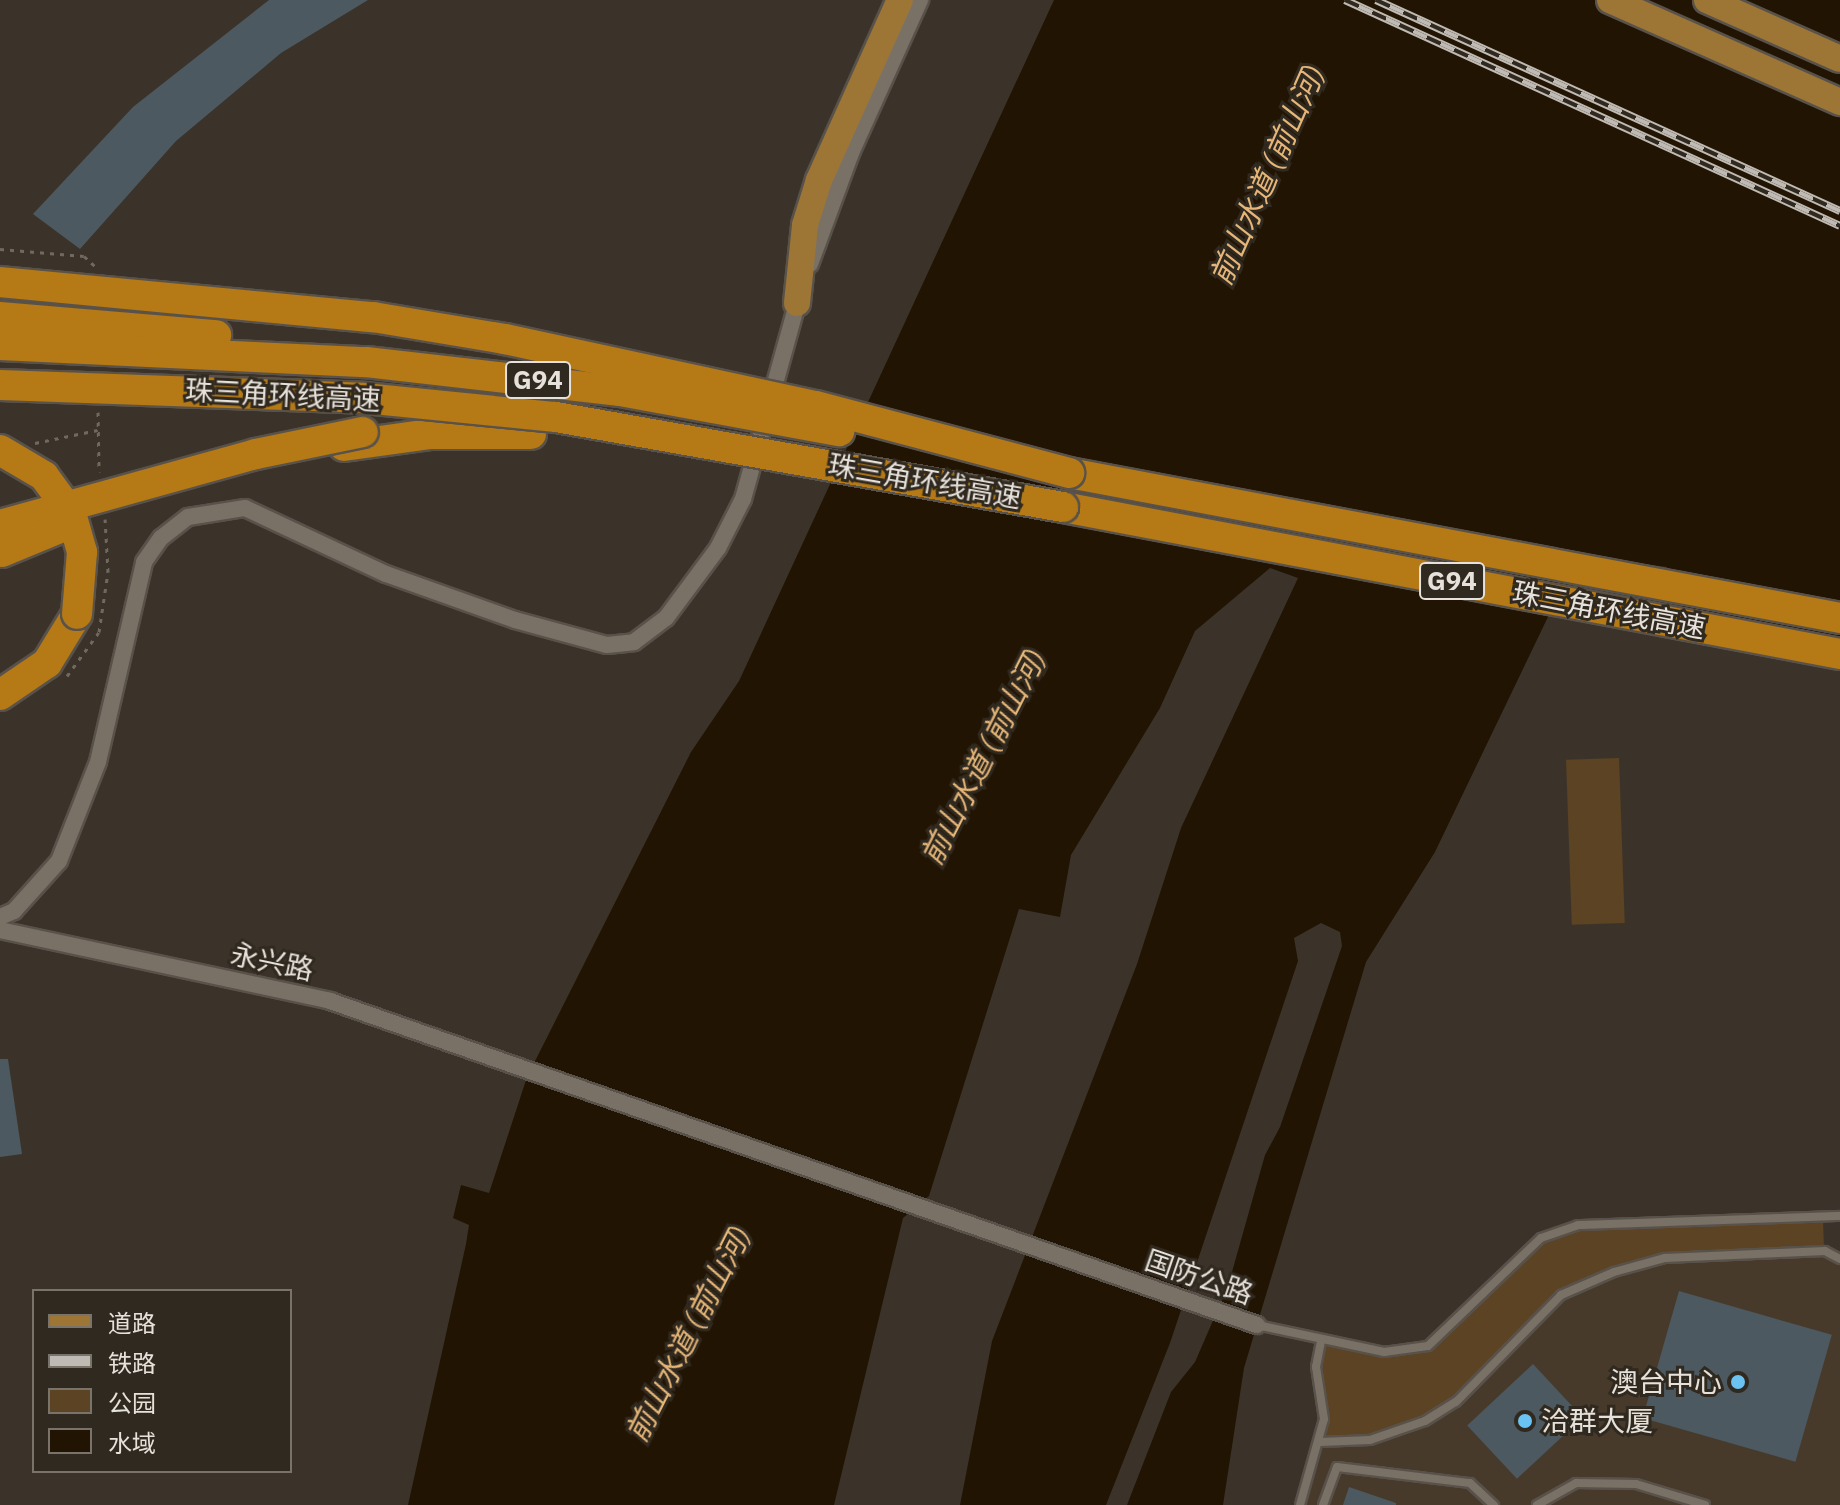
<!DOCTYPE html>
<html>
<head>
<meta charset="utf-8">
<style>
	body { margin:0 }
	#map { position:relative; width:1840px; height:1505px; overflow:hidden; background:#3b3329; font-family:"IBM Plex Sans","Noto Sans SC",sans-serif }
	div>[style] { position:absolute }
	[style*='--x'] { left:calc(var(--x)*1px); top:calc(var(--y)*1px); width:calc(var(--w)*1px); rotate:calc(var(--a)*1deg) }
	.built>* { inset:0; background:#473a2b }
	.green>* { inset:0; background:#5b4324; transform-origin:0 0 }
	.water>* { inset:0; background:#221402 }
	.building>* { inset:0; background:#4c5960; transform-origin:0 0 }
	.path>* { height:3px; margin-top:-1.5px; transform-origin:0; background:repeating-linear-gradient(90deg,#706960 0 4px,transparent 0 10px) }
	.roads { filter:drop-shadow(2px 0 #59524a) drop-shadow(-2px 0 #59524a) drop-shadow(0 2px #59524a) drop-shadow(0 -2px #59524a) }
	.service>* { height:8px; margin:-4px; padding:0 4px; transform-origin:4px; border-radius:4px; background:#7a7166 }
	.minor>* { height:16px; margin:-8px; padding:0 8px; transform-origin:8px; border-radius:8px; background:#7a7166 }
	.primary>* { height:26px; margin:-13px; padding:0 13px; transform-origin:13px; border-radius:13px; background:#9d7636 }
	.motorway>* { height:30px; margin:-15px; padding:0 15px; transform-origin:15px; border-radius:15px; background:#b57916 }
	.rail>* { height:8px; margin-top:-4px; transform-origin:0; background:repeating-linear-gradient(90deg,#30291f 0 15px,#bfbab3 0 30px); box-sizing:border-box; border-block:2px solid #bfbab3 }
	.bridges { filter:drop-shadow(2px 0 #59524a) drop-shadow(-2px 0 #59524a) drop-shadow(0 2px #59524a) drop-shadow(0 -2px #59524a) }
	.motorway-bridge>* { height:30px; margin:-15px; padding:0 15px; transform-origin:15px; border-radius:15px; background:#b57916 }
	.dots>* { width:22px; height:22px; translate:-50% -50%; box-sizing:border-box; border:4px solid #30291f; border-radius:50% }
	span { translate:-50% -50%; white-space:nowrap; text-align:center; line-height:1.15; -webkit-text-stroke:6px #30291f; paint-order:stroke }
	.shield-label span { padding:2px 6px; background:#30291f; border:2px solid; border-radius:6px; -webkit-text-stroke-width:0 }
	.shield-label { font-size:26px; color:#e6e1db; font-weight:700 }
	.street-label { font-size:28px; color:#e6e1db }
	.poi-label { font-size:28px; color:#e6e1db }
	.right { translate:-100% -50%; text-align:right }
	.left { translate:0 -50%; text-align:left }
	.water-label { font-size:30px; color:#e6b678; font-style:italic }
	.legend { position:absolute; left:32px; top:1289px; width:260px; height:184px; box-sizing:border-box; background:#30291f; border:2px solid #79736a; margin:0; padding:10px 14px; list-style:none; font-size:24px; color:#e6e1db }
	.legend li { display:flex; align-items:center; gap:16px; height:40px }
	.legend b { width:40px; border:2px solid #79736a }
</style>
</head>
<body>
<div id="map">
	<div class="built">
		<i style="clip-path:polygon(1825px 1251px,1840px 1259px,1840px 1505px,1300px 1505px,1320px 1442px,1456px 1402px,1561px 1295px,1665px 1258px)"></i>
	</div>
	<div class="green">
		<i style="left:1619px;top:758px;width:165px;height:53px;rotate:88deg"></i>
		<i style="clip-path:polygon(1823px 1220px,1824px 1248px,1664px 1256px,1559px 1292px,1453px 1399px,1423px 1418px,1367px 1437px,1323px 1440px,1327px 1419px,1319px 1368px,1323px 1344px,1384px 1355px,1428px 1348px,1459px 1324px,1541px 1240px,1578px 1226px)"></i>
	</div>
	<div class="water">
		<i style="clip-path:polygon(1054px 0,1840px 0,1840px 644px,1688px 627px,1667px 567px,1611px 560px,1559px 594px,1435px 852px,1366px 962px,1244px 1368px,1223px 1505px,1127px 1505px,1171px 1392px,1195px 1362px,1228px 1286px,1265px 1155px,1280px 1127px,1342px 946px,1340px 932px,1321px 923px,1294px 938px,1298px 961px,1170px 1343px,1106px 1505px,960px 1505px,992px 1341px,1137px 964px,1181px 828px,1298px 578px,1270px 568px,1195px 631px,1160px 708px,1071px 855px,1060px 917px,1019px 909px,929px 1196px,903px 1218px,834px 1505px,408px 1505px,466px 1244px,469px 1225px,453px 1218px,461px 1185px,489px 1193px,527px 1077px,691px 752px,739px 681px)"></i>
	</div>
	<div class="building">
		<i style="clip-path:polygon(269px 0,368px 0,281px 53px,176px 141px,80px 249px,33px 214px,133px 107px)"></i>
		<i style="clip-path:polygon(0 1059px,8px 1059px,22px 1154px,0 1157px)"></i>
		<i style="left:1679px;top:1291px;width:159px;height:132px;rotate:16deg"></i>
		<i style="left:1533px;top:1364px;width:73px;height:90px;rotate:47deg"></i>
		<i style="clip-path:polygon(1349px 1487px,1396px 1503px,1396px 1505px,1343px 1505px)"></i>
	</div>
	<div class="path">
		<i style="--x:0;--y:249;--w:84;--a:4.8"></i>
		<i style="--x:84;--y:256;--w:19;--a:43"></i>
		<i style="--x:98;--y:412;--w:60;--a:89"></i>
		<i style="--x:35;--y:443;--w:64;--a:-11.7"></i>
		<i style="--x:67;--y:676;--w:54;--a:-54"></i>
		<i style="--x:99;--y:632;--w:61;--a:-81.5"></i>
		<i style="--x:108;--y:572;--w:53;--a:-93.2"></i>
	</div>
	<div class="roads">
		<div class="service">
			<i style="--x:1257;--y:1325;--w:130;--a:12"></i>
			<i style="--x:1384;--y:1352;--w:44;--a:-7.8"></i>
			<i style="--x:1428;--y:1346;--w:156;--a:-43.7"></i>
			<i style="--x:1541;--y:1238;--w:39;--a:-19"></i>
			<i style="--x:1578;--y:1225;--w:262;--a:-2"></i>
			<i style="--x:1320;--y:1442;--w:50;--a:-2.3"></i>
			<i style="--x:1370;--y:1440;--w:58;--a:-19.1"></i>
			<i style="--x:1425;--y:1421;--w:36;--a:-32"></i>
			<i style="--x:1456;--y:1402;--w:150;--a:-45.5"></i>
			<i style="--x:1561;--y:1295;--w:58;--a:-23.5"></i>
			<i style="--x:1614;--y:1272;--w:53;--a:-15.4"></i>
			<i style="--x:1665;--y:1258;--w:160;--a:-2.5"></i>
			<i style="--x:1825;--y:1251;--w:17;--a:28"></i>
			<i style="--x:1300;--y:1505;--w:89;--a:-74.4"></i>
			<i style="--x:1324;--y:1419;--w:53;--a:-98.7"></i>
			<i style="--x:1316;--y:1367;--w:26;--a:-79"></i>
			<i style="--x:1323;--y:1505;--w:40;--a:-69.8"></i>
			<i style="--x:1337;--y:1467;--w:134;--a:6.9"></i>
			<i style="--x:1470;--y:1483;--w:33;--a:43"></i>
			<i style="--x:1537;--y:1505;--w:45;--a:-29.4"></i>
			<i style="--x:1576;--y:1483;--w:60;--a:1"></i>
			<i style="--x:1636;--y:1484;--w:72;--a:16.9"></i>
		</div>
		<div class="minor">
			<i style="--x:810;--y:264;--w:118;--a:-69.7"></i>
			<i style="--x:851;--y:153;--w:168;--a:-65.7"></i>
			<i style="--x:0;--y:917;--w:15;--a:-23"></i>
			<i style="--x:14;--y:911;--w:67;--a:-48"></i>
			<i style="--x:59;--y:861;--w:106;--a:-68.5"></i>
			<i style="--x:98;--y:762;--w:205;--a:-77"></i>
			<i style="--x:144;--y:562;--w:29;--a:-55"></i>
			<i style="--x:161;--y:538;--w:34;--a:-38"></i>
			<i style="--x:188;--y:517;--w:58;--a:-9"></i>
			<i style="--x:245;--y:508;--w:156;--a:25.1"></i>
			<i style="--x:386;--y:574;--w:137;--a:19.6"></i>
			<i style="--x:515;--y:620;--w:95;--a:15.2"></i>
			<i style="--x:607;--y:645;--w:27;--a:-6"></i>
			<i style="--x:634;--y:642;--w:40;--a:-37"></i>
			<i style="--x:666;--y:618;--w:87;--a:-53.4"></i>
			<i style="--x:718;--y:548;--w:55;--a:-63"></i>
			<i style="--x:743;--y:499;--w:213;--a:-74.5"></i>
			<i style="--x:0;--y:930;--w:338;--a:12.1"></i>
			<i style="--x:330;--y:1001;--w:982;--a:19.27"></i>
		</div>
		<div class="primary">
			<i style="--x:1610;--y:0;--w:252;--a:23.9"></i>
			<i style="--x:1707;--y:0;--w:145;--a:23.9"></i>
			<i style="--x:797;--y:303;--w:78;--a:-84.1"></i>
			<i style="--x:805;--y:225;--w:47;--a:-72.7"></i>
			<i style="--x:819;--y:180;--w:197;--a:-65.8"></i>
		</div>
		<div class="motorway">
			<i style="--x:344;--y:446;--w:86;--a:-8"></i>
			<i style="--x:429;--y:434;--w:102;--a:0"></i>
			<i style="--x:1069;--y:473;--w:785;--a:10.65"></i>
			<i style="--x:1063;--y:507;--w:791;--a:10.71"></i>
			<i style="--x:0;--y:695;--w:57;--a:-34.2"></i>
			<i style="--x:47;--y:663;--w:57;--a:-58.5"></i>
		</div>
	</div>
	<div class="rail">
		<i style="--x:1345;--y:0;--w:544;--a:24.54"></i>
		<i style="--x:1376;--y:0;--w:510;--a:24.45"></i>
	</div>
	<div class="bridges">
		<div class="motorway-bridge">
			<i style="--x:0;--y:282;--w:375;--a:5.4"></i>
			<i style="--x:373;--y:317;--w:134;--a:9.5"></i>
			<i style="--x:505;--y:339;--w:318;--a:12.2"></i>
			<i style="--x:816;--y:406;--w:262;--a:14.8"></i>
			<i style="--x:0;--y:317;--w:217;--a:4.8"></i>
			<i style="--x:0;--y:345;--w:366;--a:2.7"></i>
			<i style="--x:366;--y:362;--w:256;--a:6.5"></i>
			<i style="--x:620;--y:391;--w:223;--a:10.4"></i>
			<i style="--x:0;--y:385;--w:364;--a:2"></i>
			<i style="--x:364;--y:398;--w:193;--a:5.7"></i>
			<i style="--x:556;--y:417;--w:515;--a:10.07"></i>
			<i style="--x:0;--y:450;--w:51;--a:30.6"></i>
			<i style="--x:44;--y:476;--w:46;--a:53.9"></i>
			<i style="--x:71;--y:513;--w:41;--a:74.2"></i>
			<i style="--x:82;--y:552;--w:62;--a:94.6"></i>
			<i style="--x:0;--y:525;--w:266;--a:-15.5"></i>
			<i style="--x:256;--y:454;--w:109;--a:-11.6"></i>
			<i style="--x:2;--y:552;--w:70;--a:-22.6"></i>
		</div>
	</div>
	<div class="dots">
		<i style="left:1738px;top:1382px;background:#6ac3f1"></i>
		<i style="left:1525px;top:1421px;background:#6ac3f1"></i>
	</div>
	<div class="shield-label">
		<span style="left:538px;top:380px">G94</span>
		<span style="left:1452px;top:581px">G94</span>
	</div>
	<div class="street-label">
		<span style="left:283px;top:395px;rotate:3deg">珠三角环线高速</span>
		<span style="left:925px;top:481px;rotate:10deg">珠三角环线高速</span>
		<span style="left:1609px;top:610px;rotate:11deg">珠三角环线高速</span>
		<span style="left:272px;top:962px;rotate:12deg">永兴路</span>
		<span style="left:1199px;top:1277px;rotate:19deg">国防公路</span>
	</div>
	<div class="poi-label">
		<span class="right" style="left:1722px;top:1382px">澳台中心</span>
		<span class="left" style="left:1541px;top:1421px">洽群大厦</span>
	</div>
	<div class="water-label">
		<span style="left:1267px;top:175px;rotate:-66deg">前山水道 (前山河)</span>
		<span style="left:983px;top:757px;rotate:-63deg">前山水道 (前山河)</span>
		<span style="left:688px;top:1334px;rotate:-63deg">前山水道 (前山河)</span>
	</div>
	<ul class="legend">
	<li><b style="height:10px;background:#9d7636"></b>道路</li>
	<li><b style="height:10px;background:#bfbab3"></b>铁路</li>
	<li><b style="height:22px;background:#5b4324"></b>公园</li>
	<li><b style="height:22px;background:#221402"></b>水域</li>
	</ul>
</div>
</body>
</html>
